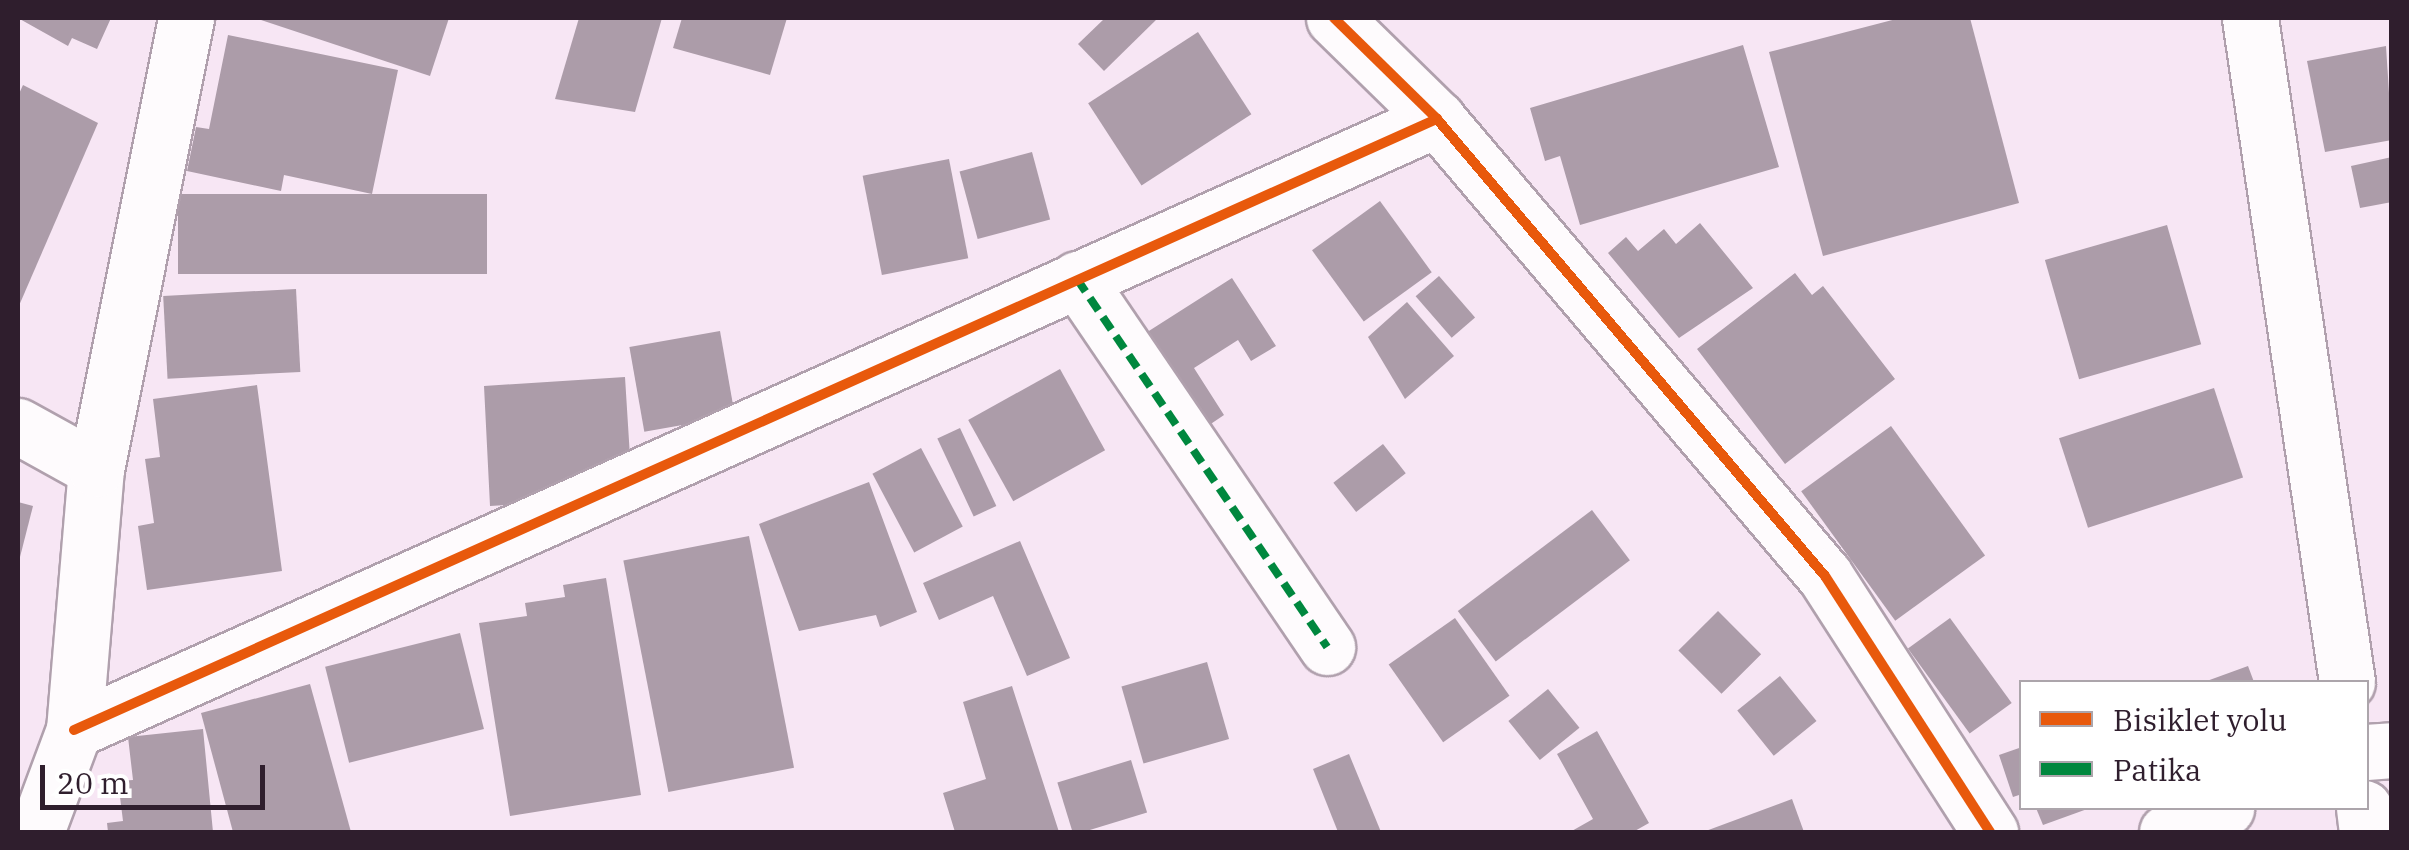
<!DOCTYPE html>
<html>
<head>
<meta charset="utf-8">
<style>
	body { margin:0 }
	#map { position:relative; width:2409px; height:850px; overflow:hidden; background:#f7e6f4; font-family:"IBM Plex Serif",serif }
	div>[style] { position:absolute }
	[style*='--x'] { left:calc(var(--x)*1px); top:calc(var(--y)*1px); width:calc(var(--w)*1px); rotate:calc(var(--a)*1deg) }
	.building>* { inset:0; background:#ac9ca9; transform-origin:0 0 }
	.roads { filter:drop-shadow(2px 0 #b0a0ad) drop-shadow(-2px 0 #b0a0ad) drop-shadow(0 2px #b0a0ad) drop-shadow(0 -2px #b0a0ad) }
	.minor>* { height:55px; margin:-27.5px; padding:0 27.5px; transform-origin:27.5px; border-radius:27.5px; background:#fefbfd }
	.tertiary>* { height:55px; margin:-27.5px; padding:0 27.5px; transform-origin:27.5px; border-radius:27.5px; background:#fefbfd }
	.quiet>* { height:8px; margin-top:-4px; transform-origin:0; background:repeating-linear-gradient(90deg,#00873e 0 15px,transparent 0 23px) }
	.cycleway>* { height:10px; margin:-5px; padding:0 5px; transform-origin:5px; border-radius:5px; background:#e8590c }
	span { translate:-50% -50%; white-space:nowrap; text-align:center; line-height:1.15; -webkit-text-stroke:10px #fff; paint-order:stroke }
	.frame { position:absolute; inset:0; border:20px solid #2f1e2d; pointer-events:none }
	.legend { position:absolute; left:2019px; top:680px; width:350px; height:130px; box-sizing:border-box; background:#fff; border:2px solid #aca5ab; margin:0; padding:12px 18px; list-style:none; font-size:30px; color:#2f1e2d }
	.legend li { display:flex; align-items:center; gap:20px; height:50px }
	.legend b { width:50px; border:2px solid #aca5ab }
	.scale { position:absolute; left:40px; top:765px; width:225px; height:45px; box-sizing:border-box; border:5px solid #2f1e2d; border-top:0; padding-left:12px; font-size:30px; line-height:35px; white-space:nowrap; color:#2f1e2d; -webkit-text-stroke:8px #fff; paint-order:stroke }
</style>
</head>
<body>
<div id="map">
	<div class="building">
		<i style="clip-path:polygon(18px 18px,111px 18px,97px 49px,72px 38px,68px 46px)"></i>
		<i style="clip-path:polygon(255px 18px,449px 18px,430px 76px)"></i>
		<i style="clip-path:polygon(579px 18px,662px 18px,635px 112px,555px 99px)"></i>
		<i style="clip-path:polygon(682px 18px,787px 18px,770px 75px,673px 48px)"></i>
		<i style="clip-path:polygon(1105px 18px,1158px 18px,1104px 71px,1078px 44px)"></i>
		<i style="clip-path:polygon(1900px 18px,1970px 18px,2019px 203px,1823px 256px,1769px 52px)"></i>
		<i style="left:1198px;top:32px;width:98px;height:131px;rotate:57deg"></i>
		<i style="clip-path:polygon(228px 35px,398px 70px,372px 194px,284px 175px,281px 191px,187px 171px,196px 127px,209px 129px)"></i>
		<i style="clip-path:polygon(1743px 45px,1779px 167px,1580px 225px,1560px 156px,1545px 161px,1530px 108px)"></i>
		<i style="clip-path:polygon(2386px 46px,2392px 140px,2325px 152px,2307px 61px)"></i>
		<i style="clip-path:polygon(23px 85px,98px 123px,18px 308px,18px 96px)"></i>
		<i style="left:1032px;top:152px;width:70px;height:75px;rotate:75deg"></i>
		<i style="clip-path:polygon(2392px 157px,2392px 202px,2360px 208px,2351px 166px)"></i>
		<i style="left:949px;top:159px;width:101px;height:88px;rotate:79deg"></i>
		<i style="left:178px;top:194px;width:309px;height:80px"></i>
		<i style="left:1380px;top:201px;width:88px;height:84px;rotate:54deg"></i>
		<i style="clip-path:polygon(1700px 223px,1753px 288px,1679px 338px,1608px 253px,1626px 237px,1638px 251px,1664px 229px,1676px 244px)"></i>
		<i style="left:2167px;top:225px;width:124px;height:127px;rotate:74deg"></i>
		<i style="clip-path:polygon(1795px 273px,1812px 295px,1823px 286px,1895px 379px,1785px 464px,1697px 349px)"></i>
		<i style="left:1439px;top:276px;width:55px;height:31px;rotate:49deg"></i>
		<i style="clip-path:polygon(1232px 278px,1276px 346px,1251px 361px,1238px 340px,1194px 368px,1224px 415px,1190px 438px,1130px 343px)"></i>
		<i style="left:296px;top:289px;width:83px;height:133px;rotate:87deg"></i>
		<i style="clip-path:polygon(1407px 302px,1454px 356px,1405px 399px,1368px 337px)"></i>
		<i style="left:720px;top:331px;width:86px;height:92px;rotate:80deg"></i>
		<i style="left:1060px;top:369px;width:93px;height:105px;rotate:61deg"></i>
		<i style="clip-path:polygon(625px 377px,631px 473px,539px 491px,540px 503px,490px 506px,484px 386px)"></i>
		<i style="clip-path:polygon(257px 385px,282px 571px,147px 590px,138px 526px,154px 523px,145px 459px,160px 457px,153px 399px)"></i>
		<i style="left:2214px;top:388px;width:94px;height:163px;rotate:72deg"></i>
		<i style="left:1891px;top:426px;width:160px;height:111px;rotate:54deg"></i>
		<i style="left:960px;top:428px;width:86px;height:25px;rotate:65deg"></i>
		<i style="left:1383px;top:444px;width:37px;height:63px;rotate:52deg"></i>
		<i style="left:921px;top:448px;width:89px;height:55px;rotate:62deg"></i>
		<i style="clip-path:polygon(869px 482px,917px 612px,880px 627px,876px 615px,799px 631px,759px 524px)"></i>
		<i style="clip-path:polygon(18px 502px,33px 506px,19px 561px,18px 561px)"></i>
		<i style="left:1592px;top:510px;width:63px;height:168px;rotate:53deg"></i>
		<i style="left:749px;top:536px;width:236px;height:128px;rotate:79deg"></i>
		<i style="clip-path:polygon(1020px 541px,1070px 658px,1027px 676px,993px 596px,939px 620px,923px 583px)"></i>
		<i style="clip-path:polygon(606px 578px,641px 795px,510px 816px,479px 623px,527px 616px,525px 603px,565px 597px,563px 585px)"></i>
		<i style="left:1718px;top:611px;width:61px;height:56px;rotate:45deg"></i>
		<i style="left:1455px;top:618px;width:95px;height:81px;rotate:55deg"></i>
		<i style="left:1950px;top:618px;width:105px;height:52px;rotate:54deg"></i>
		<i style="left:460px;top:633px;width:99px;height:139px;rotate:76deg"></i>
		<i style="left:1207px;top:662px;width:80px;height:89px;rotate:74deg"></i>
		<i style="clip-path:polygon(2248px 666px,2254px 682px,2204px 682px)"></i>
		<i style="left:1780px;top:676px;width:58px;height:55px;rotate:51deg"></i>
		<i style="clip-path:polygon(310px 684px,351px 832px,233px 832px,201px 713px)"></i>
		<i style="clip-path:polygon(1012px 686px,1059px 832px,955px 832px,943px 793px,986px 779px,963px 702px)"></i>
		<i style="left:1548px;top:689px;width:50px;height:51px;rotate:51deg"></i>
		<i style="clip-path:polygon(203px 729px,213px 832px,108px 832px,107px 823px,123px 821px,118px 781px,133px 780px,128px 737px)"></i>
		<i style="clip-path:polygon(1597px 731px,1649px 823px,1633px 832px,1570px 832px,1593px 819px,1557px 754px)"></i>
		<i style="clip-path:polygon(2022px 747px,2022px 794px,2013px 797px,1999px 755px)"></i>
		<i style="clip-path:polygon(1349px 754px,1381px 832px,1338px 832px,1313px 769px)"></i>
		<i style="left:1131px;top:760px;width:55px;height:77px;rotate:73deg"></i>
		<i style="clip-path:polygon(1792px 799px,1804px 832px,1703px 832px)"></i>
		<i style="clip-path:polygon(2036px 808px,2090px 808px,2043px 825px)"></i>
	</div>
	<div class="roads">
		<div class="minor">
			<i style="--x:2250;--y:18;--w:671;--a:81.69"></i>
			<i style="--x:1077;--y:279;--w:445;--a:55.8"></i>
			<i style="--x:18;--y:426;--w:89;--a:28.9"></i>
			<i style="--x:74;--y:730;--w:1494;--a:-24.15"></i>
			<i style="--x:2366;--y:752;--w:26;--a:-4"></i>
			<i style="--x:2364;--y:808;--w:24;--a:83"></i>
			<i style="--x:36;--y:832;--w:109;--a:-69.6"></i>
			<i style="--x:74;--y:730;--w:262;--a:-85.2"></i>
			<i style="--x:96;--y:469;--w:460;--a:-78.7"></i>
			<i style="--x:2167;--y:832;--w:64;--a:-22.1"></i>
		</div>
		<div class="tertiary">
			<i style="--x:1334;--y:18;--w:144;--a:44.4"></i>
			<i style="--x:1437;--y:119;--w:599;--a:49.67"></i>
			<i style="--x:1825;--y:576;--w:305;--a:57.2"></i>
		</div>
	</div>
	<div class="quiet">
		<i style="--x:1077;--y:279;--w:445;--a:55.8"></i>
	</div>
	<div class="cycleway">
		<i style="--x:1334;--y:18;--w:144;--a:44.4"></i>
		<i style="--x:1437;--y:119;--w:599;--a:49.67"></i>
		<i style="--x:1825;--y:576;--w:305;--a:57.2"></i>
		<i style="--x:74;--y:730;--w:1494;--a:-24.15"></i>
	</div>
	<div class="frame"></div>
	<ul class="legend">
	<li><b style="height:12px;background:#e8590c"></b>Bisiklet yolu</li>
	<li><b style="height:12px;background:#00873e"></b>Patika</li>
	</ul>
	<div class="scale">20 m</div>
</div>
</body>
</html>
